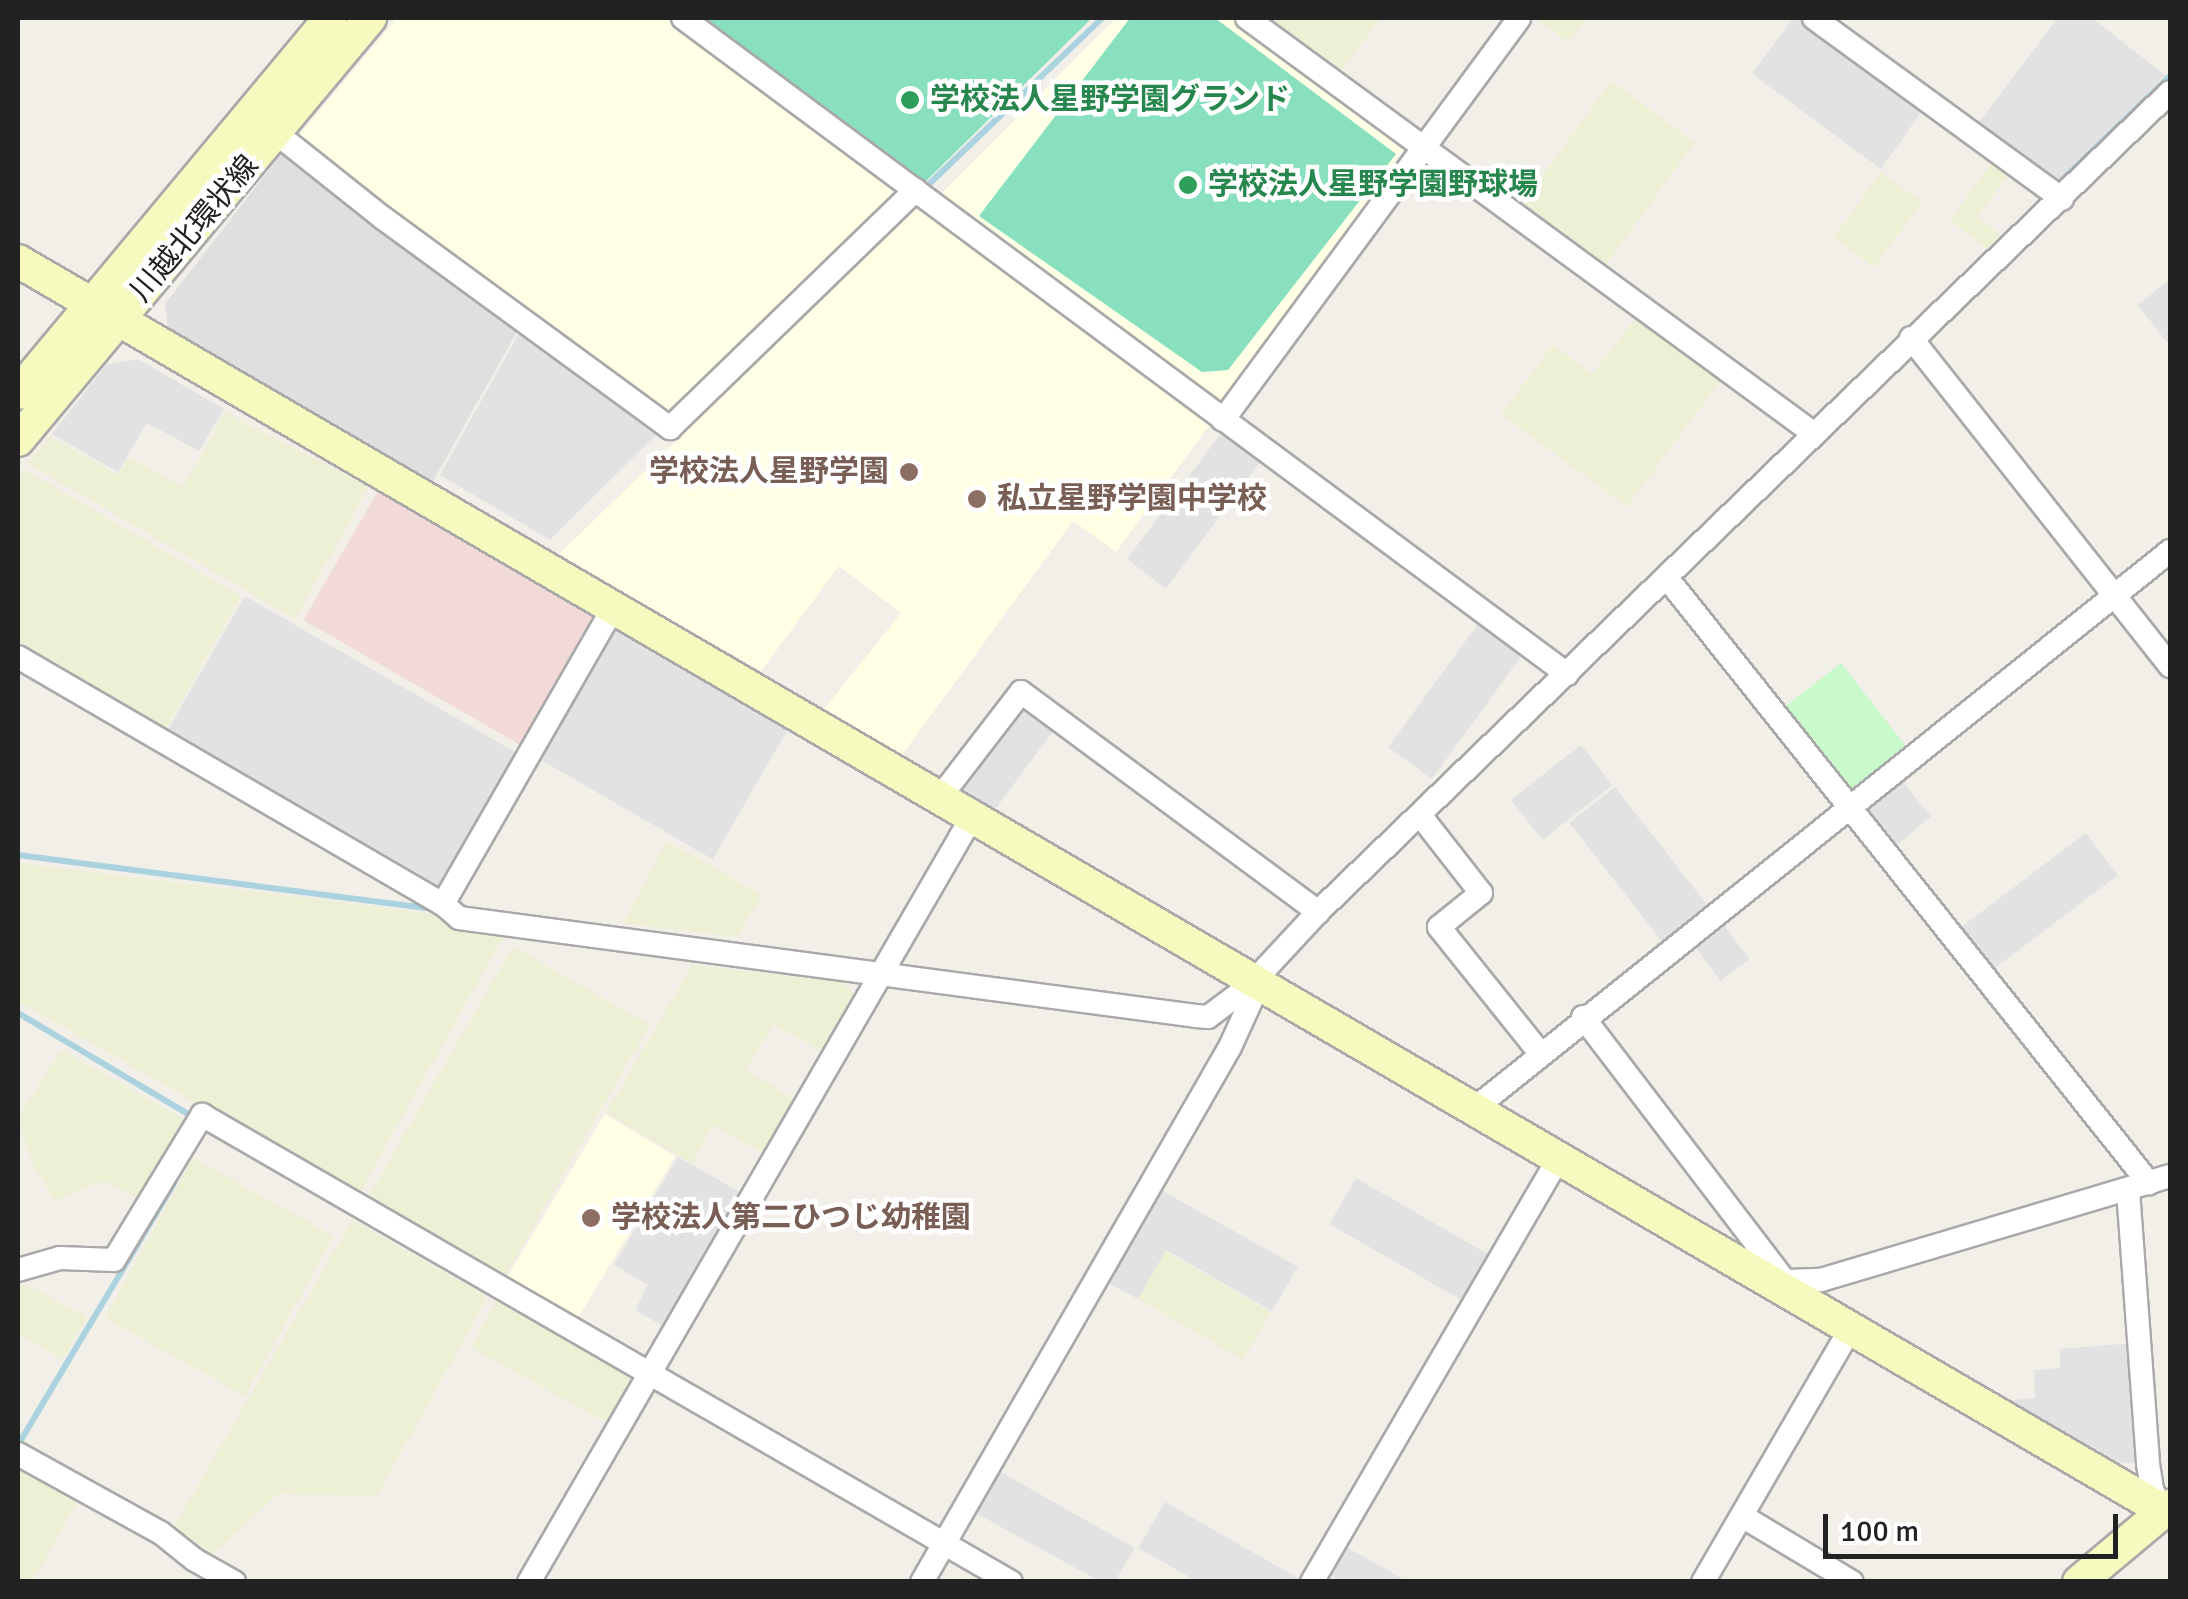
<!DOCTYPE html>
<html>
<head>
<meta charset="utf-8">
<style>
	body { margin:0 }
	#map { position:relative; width:2188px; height:1599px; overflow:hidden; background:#f2efe9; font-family:Signika,"Noto Sans JP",sans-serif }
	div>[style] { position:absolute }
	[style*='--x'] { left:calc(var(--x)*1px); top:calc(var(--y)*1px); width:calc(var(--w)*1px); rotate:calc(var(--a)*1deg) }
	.residential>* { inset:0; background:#e0dfdf }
	.commercial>* { inset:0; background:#f2dad9; transform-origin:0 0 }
	.education>* { inset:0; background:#ffffe5; transform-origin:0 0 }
	.farmland>* { inset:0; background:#eef0d5; transform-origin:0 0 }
	.park>* { inset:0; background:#c8facc; transform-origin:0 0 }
	.pitch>* { inset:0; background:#88e0be }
	.parking>* { inset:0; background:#e2e2e2; transform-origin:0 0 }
	.stream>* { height:6px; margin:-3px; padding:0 3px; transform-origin:3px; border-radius:3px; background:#aad3df }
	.roads { filter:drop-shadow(2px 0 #a9a9a9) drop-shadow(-2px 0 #a9a9a9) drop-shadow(0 2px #a9a9a9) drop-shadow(0 -2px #a9a9a9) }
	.street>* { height:22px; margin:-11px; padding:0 11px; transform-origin:11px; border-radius:11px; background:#fff }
	.secondary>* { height:32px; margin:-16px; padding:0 16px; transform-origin:16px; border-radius:16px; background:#f7fabf }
	.dots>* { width:28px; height:28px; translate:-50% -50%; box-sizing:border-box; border:5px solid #fff; border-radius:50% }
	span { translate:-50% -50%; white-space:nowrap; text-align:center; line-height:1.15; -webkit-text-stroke:9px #fff; paint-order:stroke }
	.leisure-label { font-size:30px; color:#27864d; font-weight:700 }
	.left { translate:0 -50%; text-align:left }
	.street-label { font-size:30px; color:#222 }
	.education-label { font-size:30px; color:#785e54; font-weight:700 }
	.right { translate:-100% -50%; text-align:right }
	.frame { position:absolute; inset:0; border:20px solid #222; pointer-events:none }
	.scale { position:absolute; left:1823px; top:1514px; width:295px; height:45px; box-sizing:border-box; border:5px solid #222; border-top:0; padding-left:12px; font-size:30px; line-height:35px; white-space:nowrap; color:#222; -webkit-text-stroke:8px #fff; paint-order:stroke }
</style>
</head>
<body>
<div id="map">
	<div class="residential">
		<i style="clip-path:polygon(281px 154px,519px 328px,432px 483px,168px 328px,165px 304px)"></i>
	</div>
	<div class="commercial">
		<i style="left:378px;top:491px;width:257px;height:149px;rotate:30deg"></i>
	</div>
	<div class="education">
		<i style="clip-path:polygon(397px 18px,666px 18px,898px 195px,670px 417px,296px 139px)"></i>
		<i style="clip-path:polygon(1116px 18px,1231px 18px,1406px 146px,1226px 402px,1217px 402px,941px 194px)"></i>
		<i style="clip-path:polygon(917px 208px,1211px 423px,1116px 552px,1073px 521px,902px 755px,824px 709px,901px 613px,839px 566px,761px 671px,557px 556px)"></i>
		<i style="left:605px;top:1114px;width:82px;height:193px;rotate:31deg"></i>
	</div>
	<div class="farmland">
		<i style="clip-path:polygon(1262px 18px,1381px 18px,1339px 75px)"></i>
		<i style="clip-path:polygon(1535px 18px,1587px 18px,1569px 43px)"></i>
		<i style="left:1611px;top:81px;width:104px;height:157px;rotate:36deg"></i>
		<i style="clip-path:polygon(1994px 160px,2010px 172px,1978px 217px,2001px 235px,1987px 249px,1950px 220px)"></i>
		<i style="left:1881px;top:172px;width:51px;height:81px;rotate:36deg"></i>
		<i style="clip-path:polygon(1638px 315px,1723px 378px,1627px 507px,1501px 414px,1553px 344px,1592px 374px)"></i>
		<i style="clip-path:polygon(225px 412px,369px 487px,295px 619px,28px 464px,50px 436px,118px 475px,129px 457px,183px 487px)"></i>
		<i style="clip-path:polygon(24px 469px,241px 596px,163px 734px,18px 651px,18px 477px)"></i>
		<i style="clip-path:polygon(667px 841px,762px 895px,738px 937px,623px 923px)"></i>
		<i style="clip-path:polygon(18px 863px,427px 913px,467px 927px,505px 934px,358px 1196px,18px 1001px)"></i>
		<i style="left:513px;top:946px;width:158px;height:298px;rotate:30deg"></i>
		<i style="clip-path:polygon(692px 965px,842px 982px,855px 995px,824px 1053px,773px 1025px,746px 1071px,799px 1101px,768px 1156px,713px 1125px,692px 1164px,606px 1113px)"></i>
		<i style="clip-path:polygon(61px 1049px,185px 1120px,139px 1199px,104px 1181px,54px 1201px,32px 1162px,18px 1118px)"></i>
		<i style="left:193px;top:1158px;width:161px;height:183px;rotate:29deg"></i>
		<i style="clip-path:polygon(352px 1220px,488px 1297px,377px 1496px,278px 1494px,211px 1556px,172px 1530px)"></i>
		<i style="left:1165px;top:1251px;width:122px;height:55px;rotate:30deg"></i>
		<i style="clip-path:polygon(25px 1284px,87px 1316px,63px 1360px,18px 1334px,18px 1288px)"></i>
		<i style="left:496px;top:1301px;width:162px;height:53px;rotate:29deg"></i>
		<i style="clip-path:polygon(18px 1467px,78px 1501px,33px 1581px,18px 1581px)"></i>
	</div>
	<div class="park">
		<i style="left:1841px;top:663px;width:110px;height:72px;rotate:52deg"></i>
	</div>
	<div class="pitch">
		<i style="clip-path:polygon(701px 18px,1092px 18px,924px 183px)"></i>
		<i style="clip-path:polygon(1130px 18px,1215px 18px,1396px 154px,1228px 370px,1202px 372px,979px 216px)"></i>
	</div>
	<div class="parking">
		<i style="clip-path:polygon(1793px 18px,1800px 18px,1924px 108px,1881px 169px,1752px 74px)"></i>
		<i style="clip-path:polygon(2058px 18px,2092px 18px,2165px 75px,2057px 183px,1976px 126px)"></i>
		<i style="clip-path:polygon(2170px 279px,2170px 346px,2138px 305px)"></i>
		<i style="clip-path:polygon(519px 333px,658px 433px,550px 540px,440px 475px)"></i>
		<i style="clip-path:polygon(138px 359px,224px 409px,199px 451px,147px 423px,118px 472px,52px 434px,106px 365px)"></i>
		<i style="clip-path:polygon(1228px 434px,1262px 459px,1166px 589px,1127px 559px,1219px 436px)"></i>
		<i style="left:245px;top:596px;width:320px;height:157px;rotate:30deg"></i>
		<i style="left:1480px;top:621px;width:54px;height:156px;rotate:36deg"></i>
		<i style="left:613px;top:626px;width:203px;height:152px;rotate:30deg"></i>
		<i style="clip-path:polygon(1020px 700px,1057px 726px,994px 811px,964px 792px,962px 785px)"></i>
		<i style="left:1581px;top:745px;width:51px;height:89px;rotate:52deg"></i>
		<i style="left:1899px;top:777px;width:51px;height:47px;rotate:51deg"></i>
		<i style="left:1615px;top:787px;width:153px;height:58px;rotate:52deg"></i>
		<i style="left:2086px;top:833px;width:53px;height:160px;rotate:53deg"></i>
		<i style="left:1720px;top:920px;width:49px;height:36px;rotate:53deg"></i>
		<i style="clip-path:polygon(678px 1157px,747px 1196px,670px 1330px,635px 1310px,648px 1285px,614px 1265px)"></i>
		<i style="left:1356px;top:1178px;width:156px;height:53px;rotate:30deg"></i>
		<i style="clip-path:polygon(1159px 1189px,1298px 1267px,1272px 1311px,1166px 1250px,1138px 1299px,1107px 1282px)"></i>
		<i style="clip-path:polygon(2134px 1343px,2142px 1464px,2118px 1462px,2005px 1401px,2035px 1398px,2034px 1370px,2060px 1368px,2060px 1349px)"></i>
		<i style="clip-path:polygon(997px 1470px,1135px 1548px,1115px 1581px,1099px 1581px,974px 1512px)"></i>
		<i style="clip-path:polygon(1165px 1502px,1303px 1581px,1197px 1581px,1138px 1548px)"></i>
		<i style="clip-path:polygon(1348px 1548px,1407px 1581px,1341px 1581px,1327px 1573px,1341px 1550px)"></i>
	</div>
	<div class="stream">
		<i style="--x:927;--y:186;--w:243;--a:-43.8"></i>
		<i style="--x:2056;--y:186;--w:158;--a:-44"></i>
		<i style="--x:18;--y:855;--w:411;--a:7.4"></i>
		<i style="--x:18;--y:1013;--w:198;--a:30.7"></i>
		<i style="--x:21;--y:1440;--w:299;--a:-59.2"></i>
	</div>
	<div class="roads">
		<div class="street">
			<i style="--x:683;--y:18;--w:1101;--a:36.58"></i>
			<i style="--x:1247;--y:18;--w:702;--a:36.25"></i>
			<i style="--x:1814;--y:18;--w:307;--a:36.1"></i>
			<i style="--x:276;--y:133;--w:137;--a:38.5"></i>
			<i style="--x:383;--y:218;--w:356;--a:36.2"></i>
			<i style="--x:670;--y:428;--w:342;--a:-44.1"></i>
			<i style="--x:1911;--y:338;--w:418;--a:51.7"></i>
			<i style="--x:1223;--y:420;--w:499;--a:-53.6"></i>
			<i style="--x:1667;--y:578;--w:774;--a:51.46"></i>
			<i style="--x:18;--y:657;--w:492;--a:30.2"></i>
			<i style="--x:443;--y:904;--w:21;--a:41"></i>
			<i style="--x:459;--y:918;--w:743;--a:7.57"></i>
			<i style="--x:1196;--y:1016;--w:12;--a:5"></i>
			<i style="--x:1208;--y:1017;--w:60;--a:-36.9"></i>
			<i style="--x:941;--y:796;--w:131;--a:-52.4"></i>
			<i style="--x:1021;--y:692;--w:370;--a:36.5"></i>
			<i style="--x:1420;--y:815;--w:99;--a:52"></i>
			<i style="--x:1481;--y:893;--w:54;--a:141"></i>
			<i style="--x:1439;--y:927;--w:161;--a:51.3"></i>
			<i style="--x:443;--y:904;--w:343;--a:-60.1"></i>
			<i style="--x:1583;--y:1017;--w:332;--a:52.6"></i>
			<i style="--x:1474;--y:1109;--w:892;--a:-38.72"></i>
			<i style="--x:2128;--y:1190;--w:275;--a:85.8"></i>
			<i style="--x:2148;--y:1464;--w:26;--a:81"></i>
			<i style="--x:2152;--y:1490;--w:24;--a:62"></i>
			<i style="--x:18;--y:1270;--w:44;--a:-15.9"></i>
			<i style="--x:60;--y:1258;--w:54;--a:2.1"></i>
			<i style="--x:114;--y:1260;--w:170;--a:-58.7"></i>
			<i style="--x:202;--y:1115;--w:934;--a:30"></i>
			<i style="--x:1778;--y:1288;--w:11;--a:-38"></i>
			<i style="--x:1787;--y:1281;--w:34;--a:-2"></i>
			<i style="--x:1821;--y:1280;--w:364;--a:-16.6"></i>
			<i style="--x:18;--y:1454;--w:163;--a:28.9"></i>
			<i style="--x:161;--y:1533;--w:43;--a:38.5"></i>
			<i style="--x:195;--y:1560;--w:45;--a:29.4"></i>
			<i style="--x:1742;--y:1516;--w:128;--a:31"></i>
			<i style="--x:529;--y:1582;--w:886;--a:-59.93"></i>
			<i style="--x:922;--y:1582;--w:617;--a:-60.07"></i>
			<i style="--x:1230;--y:1047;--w:87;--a:-65.5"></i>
			<i style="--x:1266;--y:968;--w:76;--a:-47.1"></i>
			<i style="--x:1318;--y:912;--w:1182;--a:-43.9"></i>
			<i style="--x:1312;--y:1582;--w:488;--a:-59.8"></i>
			<i style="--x:1703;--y:1582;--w:293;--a:-59.8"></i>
		</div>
		<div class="secondary">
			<i style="--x:18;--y:261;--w:2481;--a:30.22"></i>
			<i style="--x:18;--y:393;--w:488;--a:-50.2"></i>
			<i style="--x:18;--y:440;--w:550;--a:-50.17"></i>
			<i style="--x:2079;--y:1582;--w:119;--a:-39.9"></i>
		</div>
	</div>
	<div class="dots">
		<i style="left:910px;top:100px;background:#2e9e5b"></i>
		<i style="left:1188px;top:185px;background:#2e9e5b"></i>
		<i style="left:909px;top:472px;background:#8d6e63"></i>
		<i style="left:977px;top:499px;background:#8d6e63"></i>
		<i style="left:591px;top:1218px;background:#8d6e63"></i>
	</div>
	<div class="leisure-label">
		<span class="left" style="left:930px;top:100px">学校法人星野学園グランド</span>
		<span class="left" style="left:1208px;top:185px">学校法人星野学園野球場</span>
	</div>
	<div class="street-label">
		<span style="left:195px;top:229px;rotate:-50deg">川越北環状線</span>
	</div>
	<div class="education-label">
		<span class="right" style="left:889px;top:472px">学校法人星野学園</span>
		<span class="left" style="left:997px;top:499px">私立星野学園中学校</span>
		<span class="left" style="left:611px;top:1218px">学校法人第二ひつじ幼稚園</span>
	</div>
	<div class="frame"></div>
	<div class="scale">100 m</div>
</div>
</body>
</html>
